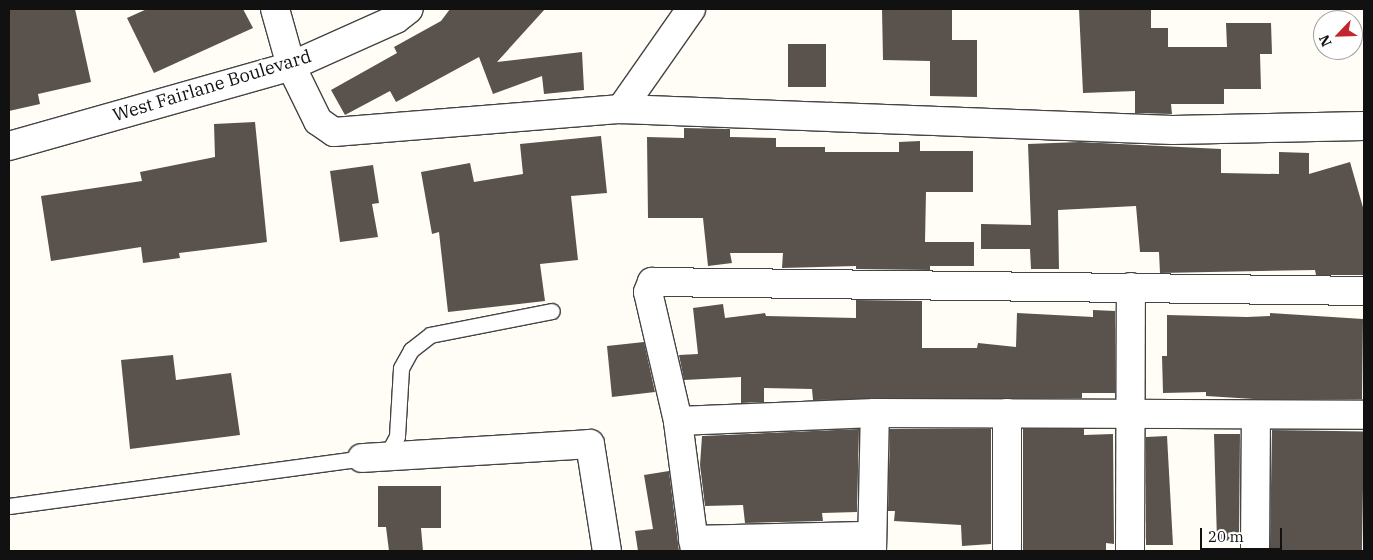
<!DOCTYPE html>
<html>
<head>
<meta charset="utf-8">
<style>
	body { margin:0 }
	#map { position:relative; width:1373px; height:560px; overflow:hidden; background:#fffdf5; font-family:"IBM Plex Serif",serif }
	div>[style] { position:absolute }
	[style*='--x'] { left:calc(var(--x)*1px); top:calc(var(--y)*1px); width:calc(var(--w)*1px); rotate:calc(var(--a)*1deg) }
	.building>* { inset:0; background:#5a524d; transform-origin:0 0 }
	.roads { filter:drop-shadow(1px 0 #444) drop-shadow(-1px 0 #444) drop-shadow(0 1px #444) drop-shadow(0 -1px #444) }
	.service>* { height:15px; margin:-7.5px; padding:0 7.5px; transform-origin:7.5px; border-radius:7.5px; background:#fff }
	.minor>* { height:28px; margin:-14px; padding:0 14px; transform-origin:14px; border-radius:14px; background:#fff }
	span { translate:-50% -50%; white-space:nowrap; text-align:center; line-height:1.15; -webkit-text-stroke:5px #fff; paint-order:stroke }
	.street-label { font-size:18px; color:#111 }
	.frame { position:absolute; inset:0; border:10px solid #111; pointer-events:none }
	.north { position:absolute; left:1313px; top:10px; width:50px; height:50px; box-sizing:border-box; background:#fff; border:1px solid #a0a0a0; border-radius:50%; rotate:246deg; font-size:14px; font-weight:700; line-height:20px; text-align:center; color:#111 }
	.north::after { content:''; display:block; margin:auto; width:18px; height:22px; background:#c4262e; clip-path:polygon(50% 0,100% 100%,50% 72%,0 100%) }
	.scale { position:absolute; left:1200px; top:528px; width:82px; height:22px; box-sizing:border-box; border:2px solid #111; border-top:0; padding-left:6px; font-size:15px; line-height:18px; white-space:nowrap; color:#111; -webkit-text-stroke:4px #fff; paint-order:stroke }
</style>
</head>
<body>
<div id="map">
	<div class="building">
		<i style="clip-path:polygon(9px 9px,75px 9px,91px 82px,38px 94px,40px 104px,9px 111px)"></i>
		<i style="clip-path:polygon(147px 9px,243px 9px,253px 28px,154px 73px,127px 18px)"></i>
		<i style="clip-path:polygon(450px 9px,545px 9px,497px 62px,582px 52px,584px 90px,544px 94px,542px 76px,493px 94px,479px 57px,396px 102px,390px 91px,345px 115px,331px 90px,397px 53px,394px 47px,441px 21px)"></i>
		<i style="clip-path:polygon(882px 9px,952px 9px,952px 40px,977px 40px,977px 97px,930px 96px,930px 61px,883px 60px)"></i>
		<i style="clip-path:polygon(1079px 9px,1151px 9px,1151px 28px,1168px 28px,1168px 47px,1227px 47px,1226px 23px,1271px 23px,1272px 54px,1260px 54px,1261px 89px,1224px 89px,1224px 104px,1171px 104px,1172px 114px,1135px 113px,1135px 91px,1083px 93px)"></i>
		<i style="left:788px;top:44px;width:38px;height:43px"></i>
		<i style="clip-path:polygon(255px 122px,267px 242px,179px 253px,180px 258px,143px 263px,141px 247px,51px 261px,41px 196px,142px 181px,140px 172px,215px 157px,214px 124px)"></i>
		<i style="clip-path:polygon(684px 128px,730px 129px,730px 137px,776px 138px,776px 147px,825px 147px,825px 152px,899px 152px,899px 142px,920px 141px,920px 151px,973px 151px,973px 192px,926px 192px,925px 242px,974px 242px,974px 266px,930px 266px,930px 270px,856px 269px,856px 266px,782px 268px,783px 253px,730px 253px,732px 263px,708px 266px,703px 218px,648px 218px,647px 137px,684px 138px)"></i>
		<i style="clip-path:polygon(601px 136px,607px 193px,571px 196px,578px 260px,540px 264px,545px 301px,448px 312px,439px 232px,432px 234px,421px 172px,470px 163px,474px 182px,523px 174px,520px 144px)"></i>
		<i style="clip-path:polygon(1080px 142px,1221px 149px,1221px 173px,1279px 174px,1279px 152px,1309px 153px,1309px 174px,1350px 162px,1364px 211px,1364px 275px,1316px 275px,1315px 270px,1160px 273px,1159px 252px,1140px 252px,1136px 206px,1058px 210px,1059px 269px,1031px 269px,1030px 249px,981px 249px,981px 224px,1031px 225px,1028px 144px)"></i>
		<i style="clip-path:polygon(373px 165px,379px 203px,372px 204px,378px 237px,340px 242px,330px 171px)"></i>
		<i style="clip-path:polygon(856px 300px,922px 301px,922px 348px,977px 348px,978px 343px,1016px 347px,1017px 313px,1093px 317px,1093px 310px,1115px 311px,1115px 393px,1082px 393px,1082px 398px,813px 400px,812px 389px,764px 388px,764px 402px,741px 403px,741px 377px,684px 380px,679px 355px,698px 354px,693px 308px,723px 304px,725px 318px,765px 313px,766px 316px,856px 318px)"></i>
		<i style="clip-path:polygon(1270px 313px,1363px 319px,1362px 399px,1254px 399px,1206px 396px,1206px 392px,1163px 393px,1162px 356px,1167px 356px,1167px 315px,1247px 317px,1270px 316px)"></i>
		<i style="clip-path:polygon(644px 342px,655px 392px,612px 397px,607px 346px)"></i>
		<i style="clip-path:polygon(173px 355px,176px 380px,231px 373px,240px 435px,130px 449px,121px 360px)"></i>
		<i style="clip-path:polygon(859px 429px,857px 512px,822px 513px,823px 521px,745px 523px,743px 505px,705px 506px,700px 465px,702px 436px)"></i>
		<i style="clip-path:polygon(890px 429px,991px 429px,991px 544px,962px 546px,961px 525px,894px 521px,895px 511px,888px 511px)"></i>
		<i style="clip-path:polygon(1023px 429px,1084px 429px,1084px 435px,1113px 434px,1114px 544px,1106px 543px,1106px 551px,1023px 551px)"></i>
		<i style="left:1272px;top:430px;width:92px;height:121px;rotate:1deg"></i>
		<i style="clip-path:polygon(1214px 434px,1240px 434px,1239px 540px,1217px 541px)"></i>
		<i style="clip-path:polygon(1167px 436px,1173px 545px,1146px 545px,1146px 437px)"></i>
		<i style="clip-path:polygon(669px 471px,679px 551px,638px 551px,635px 531px,653px 529px,644px 475px)"></i>
		<i style="clip-path:polygon(378px 486px,441px 486px,441px 528px,421px 528px,423px 551px,389px 551px,386px 527px,378px 527px)"></i>
	</div>
	<div class="roads">
		<div class="service">
			<i style="--x:9;--y:506;--w:381;--a:-7.7"></i>
			<i style="--x:387;--y:455;--w:21;--a:-62"></i>
			<i style="--x:397;--y:436;--w:68;--a:-86.6"></i>
			<i style="--x:401;--y:368;--w:21;--a:-61"></i>
			<i style="--x:411;--y:350;--w:24;--a:-38"></i>
			<i style="--x:430;--y:335;--w:124;--a:-11.1"></i>
		</div>
		<div class="minor">
			<i style="--x:275;--y:9;--w:59;--a:74.3"></i>
			<i style="--x:291;--y:66;--w:61;--a:63.9"></i>
			<i style="--x:318;--y:121;--w:19;--a:35"></i>
			<i style="--x:334;--y:132;--w:288;--a:-4.6"></i>
			<i style="--x:621;--y:109;--w:552;--a:2.18"></i>
			<i style="--x:1173;--y:130;--w:191;--a:-1.2"></i>
			<i style="--x:621;--y:109;--w:122;--a:-55"></i>
			<i style="--x:9;--y:146;--w:293;--a:-15.8"></i>
			<i style="--x:291;--y:66;--w:115;--a:-24.1"></i>
			<i style="--x:396;--y:19;--w:16;--a:-38"></i>
			<i style="--x:1007;--y:413;--w:138;--a:90"></i>
			<i style="--x:678;--y:421;--w:197;--a:-2.3"></i>
			<i style="--x:875;--y:413;--w:489;--a:0.2"></i>
			<i style="--x:362;--y:458;--w:228;--a:-3.5"></i>
			<i style="--x:590;--y:444;--w:108;--a:81"></i>
			<i style="--x:693;--y:540;--w:179;--a:-1.3"></i>
			<i style="--x:695;--y:551;--w:131;--a:-97.5"></i>
			<i style="--x:678;--y:421;--w:132;--a:-103.1"></i>
			<i style="--x:648;--y:292;--w:11;--a:-68"></i>
			<i style="--x:652;--y:282;--w:712;--a:0.72"></i>
			<i style="--x:872;--y:551;--w:138;--a:-88.8"></i>
			<i style="--x:1130;--y:551;--w:264;--a:-89.8"></i>
			<i style="--x:1255;--y:551;--w:136;--a:-89.6"></i>
		</div>
	</div>
	<div class="street-label">
		<span style="left:212px;top:86px;rotate:-17deg">West Fairlane Boulevard</span>
	</div>
	<div class="frame"></div>
	<div class="north">N</div>
	<div class="scale">20 m</div>
</div>
</body>
</html>
